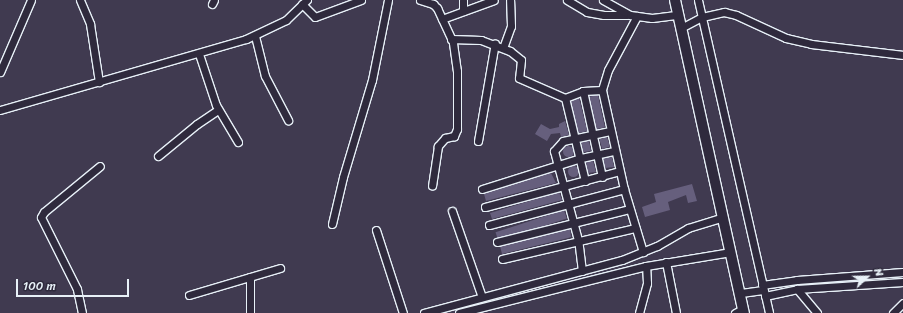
<!DOCTYPE html>
<html>
<head>
<meta charset="utf-8">
<style>
	body { margin:0 }
	#map { position:relative; width:903px; height:313px; overflow:hidden; background:#403a50; font-family:Sriracha,sans-serif }
	div>[style] { position:absolute }
	[style*='--x'] { left:calc(var(--x)*1px); top:calc(var(--y)*1px); width:calc(var(--w)*1px); rotate:calc(var(--a)*1deg) }
	.building>* { inset:0; background:#665f7d; transform-origin:0 0 }
	.round { border-radius:50% }
	.roads { filter:drop-shadow(1px 0 #e8f1f8) drop-shadow(-1px 0 #e8f1f8) drop-shadow(0 1px #e8f1f8) drop-shadow(0 -1px #e8f1f8) }
	.street>* { height:7px; margin:-3.5px; padding:0 3.5px; transform-origin:3.5px; border-radius:3.5px; background:#2f2a3d }
	.secondary>* { height:10px; margin:-5px; padding:0 5px; transform-origin:5px; border-radius:5px; background:#2f2a3d }
	span { translate:-50% -50%; white-space:nowrap; text-align:center; line-height:1.15; -webkit-text-stroke:3.5px #2f2a3d; paint-order:stroke }
	.north { position:absolute; left:847px; top:257px; width:40px; height:40px; -webkit-text-stroke:3px #2f2a3d; paint-order:stroke; rotate:68deg; font-size:11px; font-weight:700; line-height:16px; text-align:center; color:#e8f1f8 }
	.north::after { content:''; display:block; margin:auto; width:14px; height:18px; background:#e8f1f8; clip-path:polygon(50% 0,100% 100%,50% 72%,0 100%) }
	.scale { position:absolute; left:16px; top:279px; width:113px; height:18px; box-sizing:border-box; border:2px solid #e8f1f8; border-top:0; padding-left:5px; font-size:12px; line-height:14px; white-space:nowrap; color:#e8f1f8; -webkit-text-stroke:3px #2f2a3d; paint-order:stroke }
</style>
</head>
<body>
<div id="map">
	<div class="building">
		<i style="left:598px;top:95px;width:33px;height:9px;rotate:78deg"></i>
		<i style="left:579px;top:98px;width:34px;height:9px;rotate:76deg"></i>
		<i style="clip-path:polygon(565px 121px,569px 135px,561px 137px,560px 133px,551px 134px,547px 141px,535px 134px,541px 124px,550px 129px,559px 127px,559px 124px)"></i>
		<i style="left:607px;top:137px;width:10px;height:8px;rotate:73deg"></i>
		<i style="left:589px;top:141px;width:10px;height:8px;rotate:79deg"></i>
		<i class="round" style="left:562.5px;top:145.5px;width:11px;height:11px"></i>
		<i style="clip-path:polygon(612px 157px,614px 167px,605px 168px,603px 158px)"></i>
		<i style="clip-path:polygon(593px 161px,596px 172px,588px 173px,586px 162px)"></i>
		<i class="round" style="left:567.5px;top:165.5px;width:11px;height:11px"></i>
		<i style="clip-path:polygon(551px 173px,556px 183px,486px 201px,484px 194px)"></i>
		<i style="clip-path:polygon(692px 184px,697px 201px,688px 203px,686px 195px,668px 202px,670px 210px,645px 217px,642px 207px,656px 202px,654px 194px)"></i>
		<i style="clip-path:polygon(559px 192px,562px 200px,492px 219px,490px 213px)"></i>
		<i style="left:564px;top:210px;width:9px;height:72px;rotate:72deg"></i>
		<i style="clip-path:polygon(570px 229px,571px 237px,568px 238px,502px 254px,500px 246px)"></i>
	</div>
	<div class="roads">
		<div class="street">
			<i style="--x:80;--y:0;--w:26;--a:67"></i>
			<i style="--x:90;--y:24;--w:59;--a:81.2"></i>
			<i style="--x:420;--y:0;--w:14;--a:17"></i>
			<i style="--x:433;--y:4;--w:6;--a:45"></i>
			<i style="--x:437;--y:8;--w:38;--a:65"></i>
			<i style="--x:453;--y:43;--w:28;--a:82"></i>
			<i style="--x:457;--y:71;--w:58;--a:90"></i>
			<i style="--x:457;--y:129;--w:8;--a:113"></i>
			<i style="--x:454;--y:136;--w:9;--a:167"></i>
			<i style="--x:445;--y:138;--w:11;--a:131"></i>
			<i style="--x:438;--y:146;--w:40;--a:98.5"></i>
			<i style="--x:567;--y:0;--w:23;--a:31"></i>
			<i style="--x:587;--y:12;--w:17;--a:10"></i>
			<i style="--x:604;--y:15;--w:23;--a:0"></i>
			<i style="--x:603;--y:0;--w:31;--a:29"></i>
			<i style="--x:630;--y:15;--w:22;--a:8"></i>
			<i style="--x:652;--y:18;--w:26;--a:-7"></i>
			<i style="--x:698;--y:0;--w:321;--a:77.2"></i>
			<i style="--x:212;--y:4;--w:4;--a:-63"></i>
			<i style="--x:302;--y:4;--w:18;--a:45"></i>
			<i style="--x:315;--y:17;--w:49;--a:-20.3"></i>
			<i style="--x:463;--y:11;--w:11;--a:-90"></i>
			<i style="--x:637;--y:16;--w:61;--a:118.2"></i>
			<i style="--x:608;--y:70;--w:21;--a:107"></i>
			<i style="--x:602;--y:90;--w:101;--a:77.5"></i>
			<i style="--x:624;--y:189;--w:66;--a:73.2"></i>
			<i style="--x:442;--y:19;--w:55;--a:-20.1"></i>
			<i style="--x:681;--y:28;--w:24;--a:-28"></i>
			<i style="--x:702;--y:17;--w:23;--a:-13"></i>
			<i style="--x:724;--y:12;--w:12;--a:14"></i>
			<i style="--x:736;--y:15;--w:55;--a:24.7"></i>
			<i style="--x:786;--y:38;--w:26;--a:13"></i>
			<i style="--x:811;--y:44;--w:93;--a:6.8"></i>
			<i style="--x:255;--y:36;--w:41;--a:76"></i>
			<i style="--x:265;--y:76;--w:50;--a:62.4"></i>
			<i style="--x:451;--y:39;--w:30;--a:2"></i>
			<i style="--x:481;--y:40;--w:31;--a:21"></i>
			<i style="--x:510;--y:51;--w:14;--a:39"></i>
			<i style="--x:521;--y:60;--w:18;--a:96"></i>
			<i style="--x:519;--y:78;--w:50;--a:23.5"></i>
			<i style="--x:503;--y:48;--w:23;--a:-70"></i>
			<i style="--x:511;--y:26;--w:26;--a:-92"></i>
			<i style="--x:199;--y:54;--w:54;--a:71.6"></i>
			<i style="--x:216;--y:105;--w:43;--a:59.3"></i>
			<i style="--x:0;--y:72;--w:78;--a:-66.7"></i>
			<i style="--x:583;--y:91;--w:88;--a:77.5"></i>
			<i style="--x:0;--y:110;--w:256;--a:-16.1"></i>
			<i style="--x:246;--y:39;--w:44;--a:-25.4"></i>
			<i style="--x:286;--y:20;--w:29;--a:-44"></i>
			<i style="--x:478;--y:141;--w:99;--a:-80.2"></i>
			<i style="--x:158;--y:156;--w:50;--a:-39.4"></i>
			<i style="--x:197;--y:124;--w:25;--a:-34"></i>
			<i style="--x:585;--y:181;--w:85;--a:-103.5"></i>
			<i style="--x:565;--y:98;--w:19;--a:-21"></i>
			<i style="--x:583;--y:91;--w:19;--a:-3"></i>
			<i style="--x:482;--y:189;--w:104;--a:-17.4"></i>
			<i style="--x:581;--y:158;--w:34;--a:-12"></i>
			<i style="--x:485;--y:207;--w:139;--a:-15"></i>
			<i style="--x:452;--y:211;--w:91;--a:70.8"></i>
			<i style="--x:332;--y:224;--w:48;--a:-76.8"></i>
			<i style="--x:343;--y:177;--w:101;--a:-73.4"></i>
			<i style="--x:372;--y:80;--w:82;--a:-78.7"></i>
			<i style="--x:489;--y:225;--w:140;--a:-14.9"></i>
			<i style="--x:376;--y:230;--w:87;--a:72"></i>
			<i style="--x:497;--y:242;--w:136;--a:-14"></i>
			<i style="--x:502;--y:259;--w:137;--a:-13.1"></i>
			<i style="--x:666;--y:262;--w:52;--a:78.9"></i>
			<i style="--x:582;--y:271;--w:31;--a:-97"></i>
			<i style="--x:578;--y:240;--w:92;--a:-105.1"></i>
			<i style="--x:554;--y:151;--w:13;--a:-48"></i>
			<i style="--x:563;--y:141;--w:48;--a:-12"></i>
			<i style="--x:762;--y:285;--w:35;--a:-8"></i>
			<i style="--x:797;--y:280;--w:106;--a:-4.3"></i>
			<i style="--x:797;--y:289;--w:31;--a:50"></i>
			<i style="--x:741;--y:293;--w:22;--a:-8"></i>
			<i style="--x:189;--y:295;--w:95;--a:-16.5"></i>
			<i style="--x:765;--y:296;--w:33;--a:-12"></i>
			<i style="--x:797;--y:289;--w:106;--a:-3.8"></i>
			<i style="--x:82;--y:313;--w:25;--a:-102"></i>
			<i style="--x:77;--y:289;--w:80;--a:-116.6"></i>
			<i style="--x:41;--y:217;--w:6;--a:-59"></i>
			<i style="--x:44;--y:212;--w:72;--a:-39.4"></i>
			<i style="--x:250;--y:313;--w:36;--a:-90"></i>
			<i style="--x:424;--y:313;--w:205;--a:-15"></i>
			<i style="--x:622;--y:260;--w:38;--a:-22"></i>
			<i style="--x:657;--y:246;--w:36;--a:-30"></i>
			<i style="--x:688;--y:228;--w:37;--a:-17"></i>
			<i style="--x:459;--y:313;--w:193;--a:-14.1"></i>
			<i style="--x:646;--y:266;--w:86;--a:-9.4"></i>
			<i style="--x:639;--y:313;--w:31;--a:-75"></i>
			<i style="--x:647;--y:283;--w:17;--a:-93"></i>
			<i style="--x:735;--y:313;--w:9;--a:-27"></i>
			<i style="--x:893;--y:313;--w:14;--a:-45"></i>
		</div>
		<div class="secondary">
			<i style="--x:675;--y:0;--w:321;--a:77.6"></i>
		</div>
	</div>
	<div class="north">N</div>
	<div class="scale">100 m</div>
</div>
</body>
</html>
